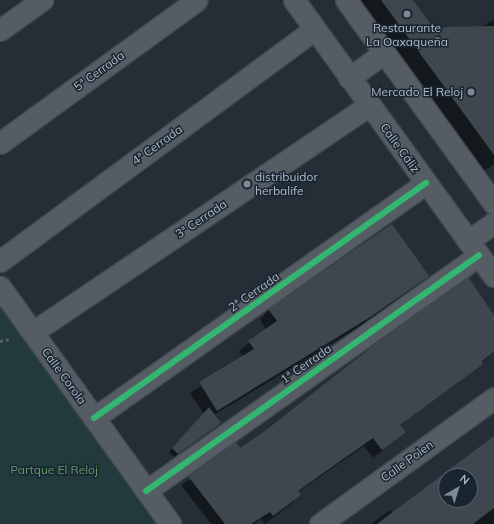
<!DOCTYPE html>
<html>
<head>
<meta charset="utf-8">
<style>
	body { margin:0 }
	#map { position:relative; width:494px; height:524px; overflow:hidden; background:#252e36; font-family:Mulish,sans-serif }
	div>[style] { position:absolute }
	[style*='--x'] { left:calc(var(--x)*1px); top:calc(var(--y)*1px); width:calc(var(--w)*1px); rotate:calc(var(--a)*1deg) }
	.green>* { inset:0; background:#223a3c }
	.shadow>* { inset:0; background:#0007 }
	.building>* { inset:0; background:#3f474e }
	.path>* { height:2.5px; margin-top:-1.25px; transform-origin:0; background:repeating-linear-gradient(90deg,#586066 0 3px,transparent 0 6px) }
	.roads { filter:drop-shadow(1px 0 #42484e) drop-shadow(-1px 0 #42484e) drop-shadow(0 1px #42484e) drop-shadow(0 -1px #42484e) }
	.minor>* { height:21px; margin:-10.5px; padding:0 10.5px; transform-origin:10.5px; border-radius:10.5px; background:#565c64 }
	.cycleway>* { height:6px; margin:-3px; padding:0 3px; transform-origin:3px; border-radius:3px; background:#33b770 }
	.dots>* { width:11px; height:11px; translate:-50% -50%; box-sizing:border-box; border:2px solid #192530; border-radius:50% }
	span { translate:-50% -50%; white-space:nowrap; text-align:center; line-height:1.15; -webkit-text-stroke:3px #192530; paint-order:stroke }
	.poi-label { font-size:12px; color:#aebbc8 }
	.right { translate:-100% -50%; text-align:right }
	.left { translate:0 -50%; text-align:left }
	.street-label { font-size:12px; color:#aebbc8 }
	.park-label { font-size:12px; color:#639b69 }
	.north { position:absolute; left:438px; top:468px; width:40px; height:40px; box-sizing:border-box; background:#192530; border:1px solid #55616d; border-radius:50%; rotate:38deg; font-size:11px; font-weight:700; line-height:16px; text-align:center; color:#aebbc8 }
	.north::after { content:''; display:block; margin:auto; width:14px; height:18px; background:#7e8a95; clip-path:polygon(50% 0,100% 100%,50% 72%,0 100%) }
</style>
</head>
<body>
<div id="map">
	<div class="green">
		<i style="clip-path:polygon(0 301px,159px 524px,0 524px)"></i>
	</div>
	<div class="shadow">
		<i style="clip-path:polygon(360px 0,412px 0,432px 28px,482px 27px,494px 19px,494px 164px,484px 171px)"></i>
		<i style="clip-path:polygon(428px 276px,361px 326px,214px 415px,220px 423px,174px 457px,169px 452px,204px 414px,190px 393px,243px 357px,239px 351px,266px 330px,260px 319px,269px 310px)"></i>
		<i style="clip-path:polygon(494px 315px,494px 353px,399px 426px,404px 432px,373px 458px,364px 446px,298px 492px,300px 495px,292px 503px,265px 524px,261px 519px,254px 524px,211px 524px,181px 485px,240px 449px)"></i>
		<i style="clip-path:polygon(evenodd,494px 437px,494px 524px,371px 524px,390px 510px,393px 514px,494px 437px,446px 476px,470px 476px,470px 500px,446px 500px,446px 476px)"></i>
	</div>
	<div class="building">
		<i style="clip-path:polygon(381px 0,413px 0,433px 27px,494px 26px,494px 155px)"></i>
		<i style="clip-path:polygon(392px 224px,429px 276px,372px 316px,217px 411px,199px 382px,254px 349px,248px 341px,277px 321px,268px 309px)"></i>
		<i style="clip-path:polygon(468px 277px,494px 315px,494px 352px,482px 361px,483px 364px,400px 425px,406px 432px,382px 450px,373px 438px,298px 491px,301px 495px,273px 516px,270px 512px,251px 524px,225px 524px,188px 476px,236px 442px,240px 448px,265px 431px,383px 338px)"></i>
		<i style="clip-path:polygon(209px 407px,221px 423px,178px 454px,172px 448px)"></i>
		<i style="clip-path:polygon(evenodd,494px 436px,494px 508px,473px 524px,377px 524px,494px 436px,446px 476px,470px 476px,470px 500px,446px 500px,446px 476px)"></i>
	</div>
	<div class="path">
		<i style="--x:0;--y:341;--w:9;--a:-13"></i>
	</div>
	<div class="roads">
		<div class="minor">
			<i style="--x:294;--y:0;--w:341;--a:54.1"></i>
			<i style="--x:346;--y:0;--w:252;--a:54"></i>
			<i style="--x:0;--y:30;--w:52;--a:-35.5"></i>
			<i style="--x:349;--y:78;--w:43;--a:-35.5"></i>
			<i style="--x:0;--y:143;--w:243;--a:-36"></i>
			<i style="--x:468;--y:241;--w:32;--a:-35"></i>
			<i style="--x:0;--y:261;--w:391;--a:-36.4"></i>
			<i style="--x:0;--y:287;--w:292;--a:54.3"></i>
			<i style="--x:33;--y:332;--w:405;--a:-34"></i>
			<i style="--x:94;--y:418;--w:407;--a:-35.3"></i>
			<i style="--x:146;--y:491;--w:408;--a:-35.3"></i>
			<i style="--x:320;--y:524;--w:215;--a:-35.9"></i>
		</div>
	</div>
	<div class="cycleway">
		<i style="--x:94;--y:418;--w:407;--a:-35.3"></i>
		<i style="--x:146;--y:491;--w:408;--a:-35.3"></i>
	</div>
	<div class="dots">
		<i style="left:407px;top:14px;background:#7e8a95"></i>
		<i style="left:471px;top:92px;background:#7e8a95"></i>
		<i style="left:247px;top:184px;background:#7e8a95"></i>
	</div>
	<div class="poi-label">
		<span style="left:407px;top:35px">Restaurante<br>La Oaxaqueña</span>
		<span class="right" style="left:463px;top:92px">Mercado El Reloj</span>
		<span class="left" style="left:255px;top:184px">distribuidor<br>herbalife</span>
	</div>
	<div class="street-label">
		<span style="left:99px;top:71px;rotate:-36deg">5ª Cerrada</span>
		<span style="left:157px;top:145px;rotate:-36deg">4ª Cerrada</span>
		<span style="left:400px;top:148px;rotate:54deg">Calle Cáliz</span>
		<span style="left:201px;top:219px;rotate:-34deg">3ª Cerrada</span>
		<span style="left:254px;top:292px;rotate:-35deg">2ª Cerrada</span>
		<span style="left:306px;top:364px;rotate:-35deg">1ª Cerrada</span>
		<span style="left:64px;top:376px;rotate:54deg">Calle Corola</span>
		<span style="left:407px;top:461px;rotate:-36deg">Calle Polen</span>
	</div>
	<div class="park-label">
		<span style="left:54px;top:470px">Partque El Reloj</span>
	</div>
	<div class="north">N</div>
</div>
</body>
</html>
